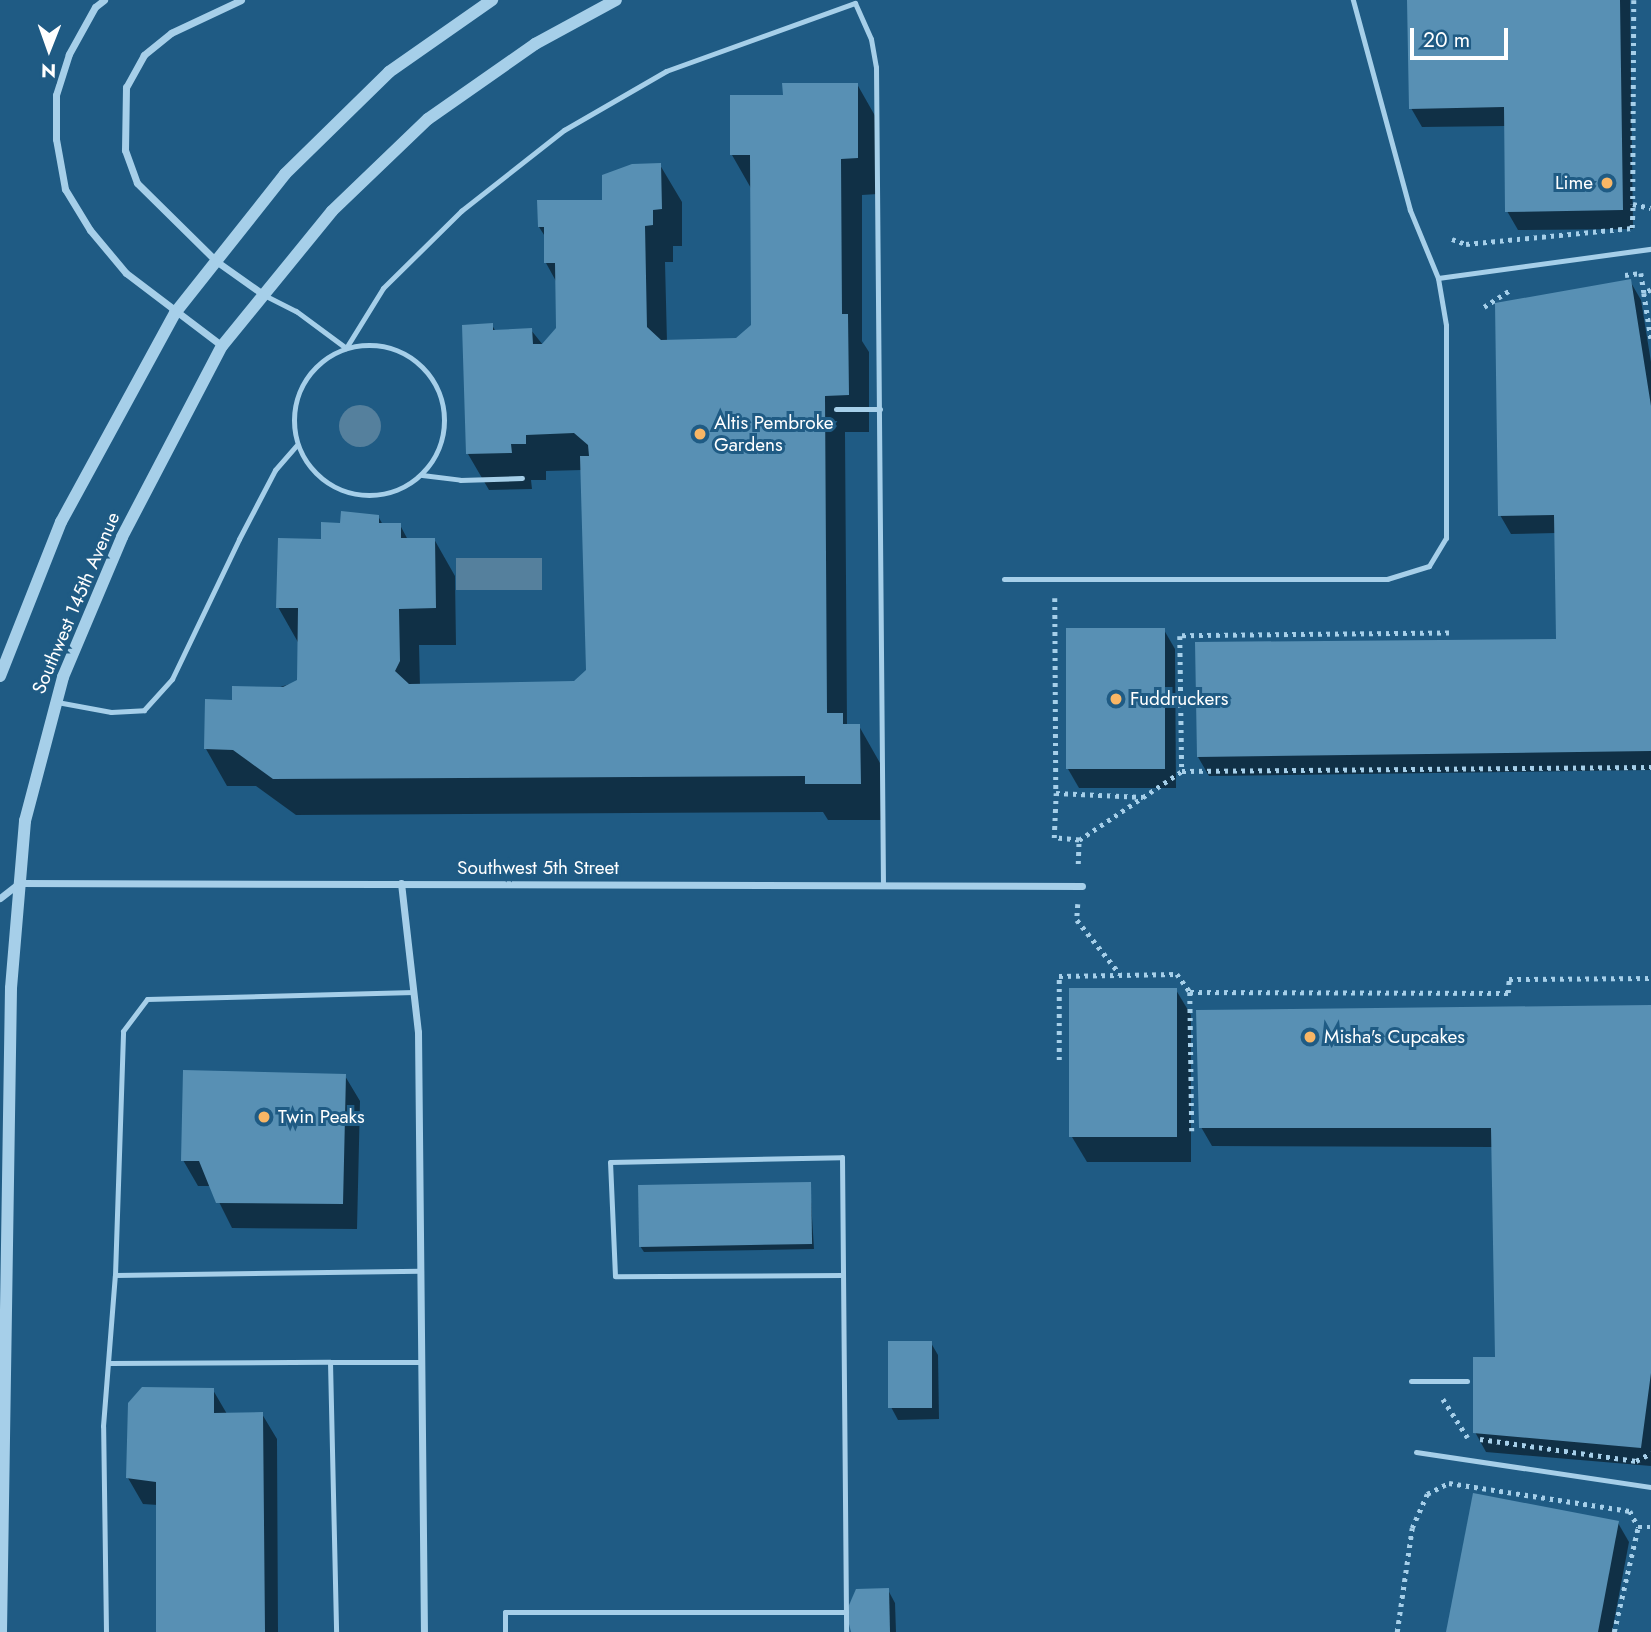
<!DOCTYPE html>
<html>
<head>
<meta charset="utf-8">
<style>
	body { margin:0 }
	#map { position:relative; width:1651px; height:1632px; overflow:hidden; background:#1f5b84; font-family:Jost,sans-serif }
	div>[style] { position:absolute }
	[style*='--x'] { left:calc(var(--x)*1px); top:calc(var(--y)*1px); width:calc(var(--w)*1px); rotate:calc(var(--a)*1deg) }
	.water>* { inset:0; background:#55809d; transform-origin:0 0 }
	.round { border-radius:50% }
	.shadow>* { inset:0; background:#0007 }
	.building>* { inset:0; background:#5890b4; transform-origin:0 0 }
	.path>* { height:4.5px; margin-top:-2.25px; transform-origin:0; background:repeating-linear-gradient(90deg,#a6cfe9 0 3.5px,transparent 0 8.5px) }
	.service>* { height:5px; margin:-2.5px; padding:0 2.5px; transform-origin:2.5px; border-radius:2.5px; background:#a6cfe9 }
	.service>.ring { margin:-2.5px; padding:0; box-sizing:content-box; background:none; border:5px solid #a6cfe9; border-radius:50% }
	.minor>* { height:7px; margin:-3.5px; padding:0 3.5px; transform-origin:3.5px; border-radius:3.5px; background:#a6cfe9 }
	.tertiary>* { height:12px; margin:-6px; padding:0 6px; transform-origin:6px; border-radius:6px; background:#a6cfe9 }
	.dots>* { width:19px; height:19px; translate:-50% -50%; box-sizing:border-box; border:4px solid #1f5b84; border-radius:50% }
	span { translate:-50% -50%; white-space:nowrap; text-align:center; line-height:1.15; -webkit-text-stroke:6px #1f5b84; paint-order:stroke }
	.poi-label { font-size:19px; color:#fff }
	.right { translate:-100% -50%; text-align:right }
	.left { translate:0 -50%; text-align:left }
	.street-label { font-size:19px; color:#fff }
	.north { position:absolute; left:14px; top:14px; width:70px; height:70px; -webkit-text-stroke:5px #1f5b84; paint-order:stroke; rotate:181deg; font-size:19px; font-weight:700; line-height:28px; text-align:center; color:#fff }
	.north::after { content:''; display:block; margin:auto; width:24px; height:32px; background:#fff; clip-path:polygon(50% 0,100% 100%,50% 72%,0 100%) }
	.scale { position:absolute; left:1410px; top:28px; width:98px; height:32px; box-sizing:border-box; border:4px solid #fff; border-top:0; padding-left:9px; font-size:21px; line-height:24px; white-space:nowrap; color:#fff; -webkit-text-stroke:5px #1f5b84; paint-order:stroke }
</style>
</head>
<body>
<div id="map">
	<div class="water">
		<i class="round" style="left:339px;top:405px;width:42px;height:42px"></i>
		<i style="left:542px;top:558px;width:32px;height:86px;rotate:90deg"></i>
	</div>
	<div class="shadow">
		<i style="clip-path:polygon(1409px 0,1630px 0,1633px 229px,1518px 230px,1507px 211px,1506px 126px,1422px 127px,1411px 108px)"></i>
		<i style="clip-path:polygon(857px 84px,878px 121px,878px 194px,862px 195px,862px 341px,869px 352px,869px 432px,845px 432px,847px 724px,859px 726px,880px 763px,881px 820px,828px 820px,823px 812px,296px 815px,256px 786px,227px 786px,206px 749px,234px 702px,299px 681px,299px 644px,278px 607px,322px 541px,342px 524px,378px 516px,383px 525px,400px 525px,408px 540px,434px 539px,455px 576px,456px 645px,419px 645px,420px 686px,575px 683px,588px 671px,582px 470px,546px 471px,546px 480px,531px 480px,532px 489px,489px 490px,468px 454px,492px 325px,496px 332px,531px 330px,543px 345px,558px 329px,557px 283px,546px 263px,546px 238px,539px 227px,604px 201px,660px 165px,682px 202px,682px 246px,673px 246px,673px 262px,665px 262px,667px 342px,737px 340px,753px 325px,752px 190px,732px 155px,732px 97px,784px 97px)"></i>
		<i style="clip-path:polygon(1630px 281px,1641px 300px,1651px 362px,1651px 770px,1209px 776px,1198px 757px,1558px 641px,1556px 533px,1511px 534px,1500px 515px)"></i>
		<i style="clip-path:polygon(1164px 630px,1175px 649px,1176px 788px,1079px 788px,1068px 769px)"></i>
		<i style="clip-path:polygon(1176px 990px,1191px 1015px,1191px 1162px,1087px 1162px,1072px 1137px)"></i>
		<i style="clip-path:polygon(1651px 1007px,1651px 1466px,1486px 1452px,1475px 1432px,1497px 1359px,1493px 1147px,1212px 1146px,1201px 1127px)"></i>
		<i style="clip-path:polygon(345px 1076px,360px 1101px,357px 1229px,232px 1228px,211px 1186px,198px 1186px,183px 1160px)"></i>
		<i style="clip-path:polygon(810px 1184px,814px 1249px,644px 1252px,640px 1246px)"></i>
		<i style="clip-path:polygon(931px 1343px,938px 1355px,939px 1419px,898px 1420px,891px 1407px)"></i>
		<i style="clip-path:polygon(213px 1390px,227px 1414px,262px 1414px,277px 1439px,278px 1632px,158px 1632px,158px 1505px,143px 1504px,128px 1478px)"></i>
		<i style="clip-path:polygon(1618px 1523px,1629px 1542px,1612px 1632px,1448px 1632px)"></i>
		<i style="clip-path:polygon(888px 1590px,895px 1603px,896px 1632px,853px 1632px)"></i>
	</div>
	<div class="building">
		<i style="clip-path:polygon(1407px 0,1620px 0,1623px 210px,1505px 212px,1504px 107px,1409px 109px)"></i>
		<i style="clip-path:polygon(782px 83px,858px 83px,858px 158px,841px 159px,842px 314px,848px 314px,849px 395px,825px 396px,827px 713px,843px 713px,843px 724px,860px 724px,861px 784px,805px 784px,805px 776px,273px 779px,233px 750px,204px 749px,205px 699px,232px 700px,232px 686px,283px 687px,297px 680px,298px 608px,276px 608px,278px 538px,321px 539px,321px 522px,340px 523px,341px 511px,379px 515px,379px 523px,401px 523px,401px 538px,435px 538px,436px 608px,399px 609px,400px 661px,395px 671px,409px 684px,574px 681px,586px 670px,580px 456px,589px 456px,588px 445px,574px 433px,526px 435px,526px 444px,511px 444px,512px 453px,466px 454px,462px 325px,493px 323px,493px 330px,532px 328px,533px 344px,542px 344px,556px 328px,555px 263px,544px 263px,544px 227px,538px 227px,537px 200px,602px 200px,602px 175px,632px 164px,661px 163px,662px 209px,653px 210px,653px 225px,645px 226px,647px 327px,661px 340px,736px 338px,751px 325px,750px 155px,730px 155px,730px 95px,783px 95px)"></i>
		<i style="clip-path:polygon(1631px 279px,1651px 406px,1651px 751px,1197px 757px,1195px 642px,1556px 639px,1554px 515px,1498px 516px,1495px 303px)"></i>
		<i style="left:1066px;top:628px;width:99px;height:141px"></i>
		<i style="left:1069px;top:988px;width:108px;height:149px"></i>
		<i style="clip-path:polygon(1651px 1005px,1651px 1373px,1641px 1448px,1473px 1433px,1473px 1357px,1495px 1357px,1491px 1128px,1199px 1128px,1196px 1010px)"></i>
		<i style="clip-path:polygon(183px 1070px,346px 1074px,343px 1204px,216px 1203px,199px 1161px,181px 1161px)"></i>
		<i style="left:811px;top:1182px;width:62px;height:173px;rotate:89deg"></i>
		<i style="left:888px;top:1341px;width:44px;height:67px"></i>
		<i style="clip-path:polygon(142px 1387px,214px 1388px,214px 1413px,263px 1412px,265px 1632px,156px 1632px,156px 1482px,126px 1478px,128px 1403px)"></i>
		<i style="clip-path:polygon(1473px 1493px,1619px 1521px,1598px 1632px,1446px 1632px)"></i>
		<i style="clip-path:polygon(889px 1588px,890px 1632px,851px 1632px,846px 1612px,856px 1589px)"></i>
	</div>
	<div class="path">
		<i style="--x:1634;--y:0;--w:204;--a:90.3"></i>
		<i style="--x:1633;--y:204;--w:18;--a:13"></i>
		<i style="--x:1452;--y:239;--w:15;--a:20"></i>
		<i style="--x:1466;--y:244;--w:167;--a:-5.5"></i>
		<i style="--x:1632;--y:228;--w:24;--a:-88"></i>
		<i style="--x:1625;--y:275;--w:16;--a:-7"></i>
		<i style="--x:1641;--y:273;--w:20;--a:81"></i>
		<i style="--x:1651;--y:290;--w:8;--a:157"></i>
		<i style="--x:1644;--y:293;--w:46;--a:81.2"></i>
		<i style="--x:1484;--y:307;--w:33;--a:-33"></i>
		<i style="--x:1055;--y:598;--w:195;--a:89.7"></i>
		<i style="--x:1449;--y:633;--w:269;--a:179.4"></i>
		<i style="--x:1180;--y:636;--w:135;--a:89.2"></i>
		<i style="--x:1182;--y:771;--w:469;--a:-0.5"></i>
		<i style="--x:1079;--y:840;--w:25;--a:-175"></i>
		<i style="--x:1054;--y:838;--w:45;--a:-87.5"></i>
		<i style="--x:1056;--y:793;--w:87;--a:2.6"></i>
		<i style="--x:1078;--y:864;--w:24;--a:-88"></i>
		<i style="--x:1079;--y:840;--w:124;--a:-33.8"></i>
		<i style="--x:1078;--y:904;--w:16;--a:94"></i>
		<i style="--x:1077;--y:920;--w:69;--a:51.5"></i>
		<i style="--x:1190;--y:992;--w:139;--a:89.2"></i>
		<i style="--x:1059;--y:1060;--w:84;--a:-90"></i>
		<i style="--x:1059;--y:976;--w:118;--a:-1"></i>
		<i style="--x:1177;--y:974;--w:22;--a:54"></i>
		<i style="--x:1190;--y:992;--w:318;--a:0.2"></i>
		<i style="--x:1508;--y:993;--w:14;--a:-86"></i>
		<i style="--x:1509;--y:979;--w:142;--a:-0.4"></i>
		<i style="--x:1443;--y:1399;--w:46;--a:57.3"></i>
		<i style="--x:1480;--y:1439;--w:158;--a:8"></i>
		<i style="--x:1636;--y:1461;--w:17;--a:-28"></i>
		<i style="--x:1397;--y:1632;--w:105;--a:-81.8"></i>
		<i style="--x:1412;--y:1528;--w:37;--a:-66"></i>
		<i style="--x:1427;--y:1494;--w:25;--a:-27"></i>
		<i style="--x:1449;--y:1483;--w:183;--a:8.8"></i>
		<i style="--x:1630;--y:1511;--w:18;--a:63"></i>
		<i style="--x:1614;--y:1632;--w:108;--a:-77.1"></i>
		<i style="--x:1638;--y:1527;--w:13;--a:0"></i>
	</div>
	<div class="service">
		<i style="--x:1438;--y:278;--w:215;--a:-7.8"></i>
		<i style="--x:264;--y:295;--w:36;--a:27"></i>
		<i style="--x:296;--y:311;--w:62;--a:36.5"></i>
		<i style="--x:346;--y:348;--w:70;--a:-58.3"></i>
		<i style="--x:383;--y:288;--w:110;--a:-44.6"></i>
		<i style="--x:461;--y:211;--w:131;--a:-38.2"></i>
		<i style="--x:564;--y:130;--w:118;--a:-30"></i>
		<i style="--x:666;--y:71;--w:201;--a:-19.8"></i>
		<i style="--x:855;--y:3;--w:39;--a:66"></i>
		<i style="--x:871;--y:39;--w:28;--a:80"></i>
		<i style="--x:876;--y:67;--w:819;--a:89.51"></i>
		<i class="ring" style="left:294px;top:345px;width:145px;height:145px"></i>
		<i style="--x:836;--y:409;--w:44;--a:0"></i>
		<i style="--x:422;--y:475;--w:38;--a:7"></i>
		<i style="--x:460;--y:480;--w:62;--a:-1.8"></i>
		<i style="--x:1004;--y:579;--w:383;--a:0"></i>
		<i style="--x:1387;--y:579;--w:44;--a:-17.2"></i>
		<i style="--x:1429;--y:566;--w:33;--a:-59"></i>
		<i style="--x:1446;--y:538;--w:213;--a:-90"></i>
		<i style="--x:1446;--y:325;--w:48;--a:-99.7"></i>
		<i style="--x:1438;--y:278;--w:74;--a:-112.4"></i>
		<i style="--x:1410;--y:210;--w:218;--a:-105.2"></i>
		<i style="--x:57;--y:702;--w:55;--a:10.5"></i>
		<i style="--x:111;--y:712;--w:33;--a:-3"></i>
		<i style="--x:144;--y:710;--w:42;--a:-47.9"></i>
		<i style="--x:172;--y:679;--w:155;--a:-64.4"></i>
		<i style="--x:239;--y:539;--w:78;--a:-62.4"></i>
		<i style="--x:275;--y:470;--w:33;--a:-49"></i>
		<i style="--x:115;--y:1275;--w:305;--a:-0.8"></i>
		<i style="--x:843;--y:1275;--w:228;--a:179.7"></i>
		<i style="--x:615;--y:1276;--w:114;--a:-92.5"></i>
		<i style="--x:610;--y:1162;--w:232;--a:-1.2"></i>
		<i style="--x:842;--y:1157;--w:475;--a:89.5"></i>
		<i style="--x:330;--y:1362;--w:91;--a:0"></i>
		<i style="--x:110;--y:1363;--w:220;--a:-0.3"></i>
		<i style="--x:330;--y:1362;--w:270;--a:88.7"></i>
		<i style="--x:1411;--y:1381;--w:56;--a:0"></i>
		<i style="--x:1416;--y:1452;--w:238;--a:8.5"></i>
		<i style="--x:106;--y:1632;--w:206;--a:-90.8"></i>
		<i style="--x:103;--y:1426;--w:151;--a:-85.5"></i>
		<i style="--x:115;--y:1275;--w:244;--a:-88.1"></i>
		<i style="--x:123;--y:1031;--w:40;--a:-53"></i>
		<i style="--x:147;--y:999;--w:267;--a:-1.5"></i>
		<i style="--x:505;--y:1632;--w:20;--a:-90"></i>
		<i style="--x:505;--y:1612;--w:341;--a:0"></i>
	</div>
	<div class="minor">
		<i style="--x:104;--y:0;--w:11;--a:142"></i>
		<i style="--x:95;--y:7;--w:54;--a:119"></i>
		<i style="--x:69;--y:54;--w:43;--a:107.6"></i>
		<i style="--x:56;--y:95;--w:44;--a:90"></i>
		<i style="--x:56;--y:139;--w:51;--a:79.8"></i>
		<i style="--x:65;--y:189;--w:48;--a:58.6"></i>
		<i style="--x:90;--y:230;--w:56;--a:50.1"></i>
		<i style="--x:126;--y:273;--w:121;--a:37.2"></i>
		<i style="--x:241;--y:0;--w:77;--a:154.8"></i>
		<i style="--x:171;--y:33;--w:35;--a:141"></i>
		<i style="--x:144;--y:55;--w:37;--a:119"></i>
		<i style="--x:126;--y:87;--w:63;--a:90.9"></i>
		<i style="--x:125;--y:150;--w:35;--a:70"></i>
		<i style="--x:137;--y:183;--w:111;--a:44.6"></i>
		<i style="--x:216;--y:261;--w:59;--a:35.3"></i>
		<i style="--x:401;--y:883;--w:150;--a:83.5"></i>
		<i style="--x:418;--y:1032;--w:600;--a:89.43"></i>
		<i style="--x:0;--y:898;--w:24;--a:-38"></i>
		<i style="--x:19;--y:883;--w:1063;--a:0.16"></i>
	</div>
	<div class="tertiary">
		<i style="--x:0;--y:676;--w:166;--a:-68.4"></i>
		<i style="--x:61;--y:522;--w:238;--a:-61.4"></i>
		<i style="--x:175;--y:313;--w:177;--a:-51.6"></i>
		<i style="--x:285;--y:174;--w:146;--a:-44.4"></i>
		<i style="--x:389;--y:72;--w:126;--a:-35"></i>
		<i style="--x:1;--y:1632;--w:644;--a:-89.11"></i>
		<i style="--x:11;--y:988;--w:168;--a:-85.2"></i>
		<i style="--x:25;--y:821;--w:149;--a:-75.2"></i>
		<i style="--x:63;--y:677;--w:152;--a:-67.1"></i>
		<i style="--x:122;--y:537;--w:216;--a:-62.4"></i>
		<i style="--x:222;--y:346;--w:174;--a:-50.8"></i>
		<i style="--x:332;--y:211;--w:133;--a:-43.8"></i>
		<i style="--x:428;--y:119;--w:131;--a:-35"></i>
		<i style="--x:535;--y:44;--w:92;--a:-28.5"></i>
	</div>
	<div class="dots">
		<i style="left:1607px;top:183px;background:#f8b665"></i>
		<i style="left:700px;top:434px;background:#f8b665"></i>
		<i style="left:1116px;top:699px;background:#f8b665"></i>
		<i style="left:1310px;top:1037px;background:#f8b665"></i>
		<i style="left:264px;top:1117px;background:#f8b665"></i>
	</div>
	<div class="poi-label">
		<span class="right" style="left:1593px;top:183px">Lime</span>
		<span class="left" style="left:714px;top:434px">Altis Pembroke<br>Gardens</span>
		<span class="left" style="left:1130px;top:699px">Fuddruckers</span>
		<span class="left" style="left:1324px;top:1037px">Misha's Cupcakes</span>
		<span class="left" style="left:278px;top:1117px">Twin Peaks</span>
	</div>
	<div class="street-label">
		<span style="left:76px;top:603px;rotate:-67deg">Southwest 145th Avenue</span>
		<span style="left:538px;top:868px">Southwest 5th Street</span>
	</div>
	<div class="north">N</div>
	<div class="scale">20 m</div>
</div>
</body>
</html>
